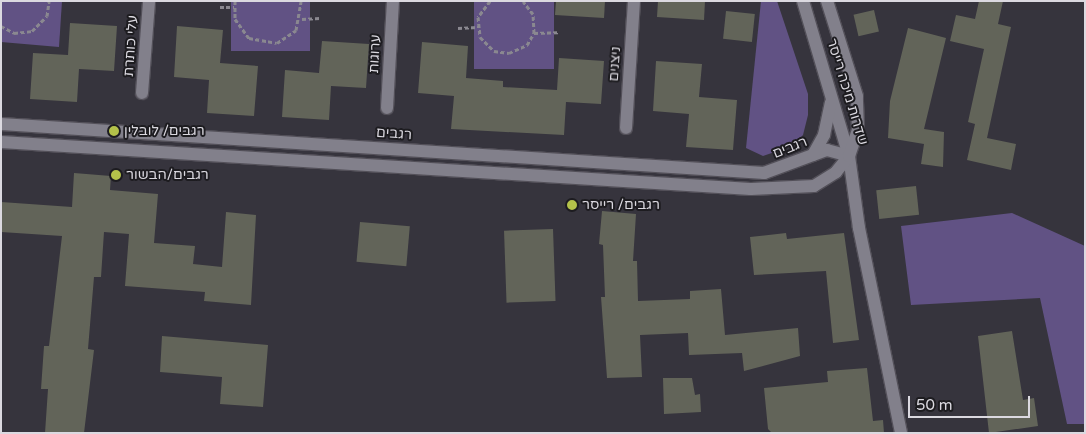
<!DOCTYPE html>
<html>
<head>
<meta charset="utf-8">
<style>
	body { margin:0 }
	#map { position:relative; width:1086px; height:434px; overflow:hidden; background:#36343d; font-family:"Varela Round",Heebo,sans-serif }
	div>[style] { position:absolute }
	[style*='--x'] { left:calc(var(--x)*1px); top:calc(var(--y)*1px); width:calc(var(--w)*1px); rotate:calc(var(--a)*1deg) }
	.green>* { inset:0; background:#615284; transform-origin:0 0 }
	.building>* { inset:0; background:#626459; transform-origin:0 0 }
	.path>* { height:3px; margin-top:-1.5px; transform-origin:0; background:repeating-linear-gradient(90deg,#8a8890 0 4px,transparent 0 6.5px) }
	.roads { filter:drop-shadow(1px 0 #535059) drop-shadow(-1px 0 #535059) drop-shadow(0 1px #535059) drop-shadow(0 -1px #535059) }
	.minor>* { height:12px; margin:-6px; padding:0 6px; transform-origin:6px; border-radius:6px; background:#82808b }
	.dots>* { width:14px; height:14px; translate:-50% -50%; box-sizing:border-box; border:2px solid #1d1c20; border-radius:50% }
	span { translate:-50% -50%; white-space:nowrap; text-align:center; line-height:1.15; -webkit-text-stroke:4px #1d1c20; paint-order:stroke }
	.street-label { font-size:14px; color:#dbd9e0 }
	.poi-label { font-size:14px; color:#dbd9e0 }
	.left { translate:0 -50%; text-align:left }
	.frame { position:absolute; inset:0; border:2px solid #dbd9e0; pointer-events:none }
	.scale { position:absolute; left:908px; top:396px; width:122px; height:22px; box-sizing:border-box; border:2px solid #dbd9e0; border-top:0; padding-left:6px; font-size:15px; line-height:18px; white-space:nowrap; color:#dbd9e0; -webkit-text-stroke:4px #1d1c20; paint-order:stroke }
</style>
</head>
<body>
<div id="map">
	<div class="green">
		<i style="clip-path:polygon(1px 1px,62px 1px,59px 47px,1px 42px)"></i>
		<i style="left:231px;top:1px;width:79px;height:50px"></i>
		<i style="left:474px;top:1px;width:80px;height:68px"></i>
		<i style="clip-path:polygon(761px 1px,777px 1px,808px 94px,808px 115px,803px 135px,792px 146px,763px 156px,746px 148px)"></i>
		<i style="clip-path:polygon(1012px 213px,1085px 246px,1085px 424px,1067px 424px,1040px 298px,911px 305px,901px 226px)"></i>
	</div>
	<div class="building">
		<i style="clip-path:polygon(556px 1px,605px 1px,604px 18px,555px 15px)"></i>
		<i style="clip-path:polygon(658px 1px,705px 1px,704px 20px,657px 17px)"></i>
		<i style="clip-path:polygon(979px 1px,1003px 1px,998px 24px,1011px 27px,987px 138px,1016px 144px,1011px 170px,967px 160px,975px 124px,968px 122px,984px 49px,950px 41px,956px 15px,975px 19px)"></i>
		<i style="left:874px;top:10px;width:22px;height:21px;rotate:77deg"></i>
		<i style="left:726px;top:11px;width:29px;height:28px;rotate:6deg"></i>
		<i style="clip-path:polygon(70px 23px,117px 26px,114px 71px,79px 69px,77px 102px,30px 99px,33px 53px,68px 55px)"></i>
		<i style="clip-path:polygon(177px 26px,223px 30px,220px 63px,258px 66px,254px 116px,207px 113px,209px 80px,174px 77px)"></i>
		<i style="clip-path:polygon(908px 28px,946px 38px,924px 129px,944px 132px,943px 167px,921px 164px,924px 144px,888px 138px,890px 101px)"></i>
		<i style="clip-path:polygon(322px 41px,369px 44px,366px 88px,331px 86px,329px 120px,282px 117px,285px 70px,319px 73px)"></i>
		<i style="clip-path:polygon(422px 42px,468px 46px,466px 78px,503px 81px,503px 87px,557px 90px,559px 58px,604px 61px,601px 104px,566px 102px,564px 135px,451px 129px,454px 96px,418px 93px)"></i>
		<i style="clip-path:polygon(656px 61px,702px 64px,699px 97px,737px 100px,733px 150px,686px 147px,689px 114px,653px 111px)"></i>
		<i style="clip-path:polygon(74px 173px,111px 176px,110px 190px,158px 194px,154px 243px,195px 246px,193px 264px,222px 267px,226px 212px,256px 215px,251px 305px,204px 301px,205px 292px,125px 286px,129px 234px,104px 232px,101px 277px,94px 277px,88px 349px,94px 350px,84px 433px,45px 433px,48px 389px,41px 389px,44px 346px,49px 346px,62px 236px,1px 232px,1px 202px,72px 207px)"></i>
		<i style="left:916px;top:186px;width:29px;height:40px;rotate:84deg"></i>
		<i style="clip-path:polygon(602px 211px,636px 214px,633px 261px,637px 261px,638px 301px,690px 299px,690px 291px,721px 289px,725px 335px,798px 328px,800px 356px,744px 371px,742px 353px,689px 355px,688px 333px,640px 335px,642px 377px,607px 378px,601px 297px,605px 297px,603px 245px,599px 244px)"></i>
		<i style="left:360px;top:222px;width:50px;height:40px;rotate:5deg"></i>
		<i style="left:553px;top:229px;width:72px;height:49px;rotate:88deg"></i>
		<i style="clip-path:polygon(786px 233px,787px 239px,844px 233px,859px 340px,833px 343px,826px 271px,754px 275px,750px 237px)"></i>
		<i style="clip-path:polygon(1012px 331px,1023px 400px,1034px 398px,1038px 426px,989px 433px,978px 336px)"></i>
		<i style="clip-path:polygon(162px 336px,268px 345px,263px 407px,220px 404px,222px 377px,160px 372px)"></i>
		<i style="clip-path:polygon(867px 368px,873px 421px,883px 420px,884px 433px,772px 433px,768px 429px,764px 388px,828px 382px,827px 371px)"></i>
		<i style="clip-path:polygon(663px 378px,692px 378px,695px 395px,700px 394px,701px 412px,664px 414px)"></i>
	</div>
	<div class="path">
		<i style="--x:235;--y:1;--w:18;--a:90"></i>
		<i style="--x:235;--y:19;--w:24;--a:54"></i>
		<i style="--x:249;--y:38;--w:28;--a:10"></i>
		<i style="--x:277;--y:43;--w:23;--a:-34"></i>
		<i style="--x:296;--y:30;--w:29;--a:-80"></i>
		<i style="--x:490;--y:1;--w:20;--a:127"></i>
		<i style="--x:478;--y:17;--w:20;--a:84"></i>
		<i style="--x:480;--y:37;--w:20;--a:45"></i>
		<i style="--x:494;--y:51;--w:15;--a:8"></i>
		<i style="--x:509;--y:53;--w:20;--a:-24"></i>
		<i style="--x:527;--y:45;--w:14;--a:-60"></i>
		<i style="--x:534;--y:33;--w:19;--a:-93"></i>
		<i style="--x:533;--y:14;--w:16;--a:-128"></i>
		<i style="--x:220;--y:7;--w:14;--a:0"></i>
		<i style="--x:302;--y:19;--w:18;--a:-3"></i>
		<i style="--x:1;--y:26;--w:15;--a:28"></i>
		<i style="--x:14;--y:33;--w:18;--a:-6"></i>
		<i style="--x:32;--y:31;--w:21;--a:-45"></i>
		<i style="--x:47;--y:16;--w:15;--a:-82"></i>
		<i style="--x:458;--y:28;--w:20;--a:-3"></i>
		<i style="--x:534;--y:33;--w:24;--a:-2"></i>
	</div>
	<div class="roads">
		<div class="minor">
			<i style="--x:803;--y:1;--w:162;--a:73.5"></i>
			<i style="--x:849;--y:156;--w:73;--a:82.1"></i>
			<i style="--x:859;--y:228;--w:209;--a:78.4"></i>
			<i style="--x:142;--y:93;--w:92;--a:-85.6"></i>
			<i style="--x:387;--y:108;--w:107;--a:-86.8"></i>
			<i style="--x:1;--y:124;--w:765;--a:3.67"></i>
			<i style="--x:764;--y:173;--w:67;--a:-20.1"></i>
			<i style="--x:827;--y:150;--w:23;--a:15"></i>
			<i style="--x:626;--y:128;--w:127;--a:-86.4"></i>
			<i style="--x:1;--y:142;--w:751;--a:3.59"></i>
			<i style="--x:751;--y:189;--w:63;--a:-2.7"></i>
			<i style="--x:814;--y:186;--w:26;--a:-32"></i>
			<i style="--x:836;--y:172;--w:21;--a:-51"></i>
			<i style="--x:849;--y:156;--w:28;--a:-71"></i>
			<i style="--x:858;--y:130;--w:34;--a:-92"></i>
			<i style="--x:857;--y:96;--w:100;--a:-107.5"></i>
			<i style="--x:813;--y:155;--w:23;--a:-61"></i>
			<i style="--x:824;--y:135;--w:33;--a:-78"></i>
		</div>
	</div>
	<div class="dots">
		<i style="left:114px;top:131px;background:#b4c24a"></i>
		<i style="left:116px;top:175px;background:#b4c24a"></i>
		<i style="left:572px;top:205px;background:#b4c24a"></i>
	</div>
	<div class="street-label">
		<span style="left:131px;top:46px;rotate:-86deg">עלי כותרת</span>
		<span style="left:375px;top:54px;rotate:-87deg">ערוגות</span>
		<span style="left:615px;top:64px;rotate:-86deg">ניצנים</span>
		<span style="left:847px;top:92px;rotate:73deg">שדרות מיכה רייסר</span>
		<span style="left:394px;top:134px;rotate:4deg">רגבים</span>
		<span style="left:790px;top:148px;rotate:-22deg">רגבים</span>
	</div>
	<div class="poi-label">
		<span class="left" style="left:124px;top:131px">רגבים/ לובלין</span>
		<span class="left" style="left:126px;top:175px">רגבים/הבשור</span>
		<span class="left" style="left:582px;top:205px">רגבים/ רייסר</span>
	</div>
	<div class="frame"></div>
	<div class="scale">50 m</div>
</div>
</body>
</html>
